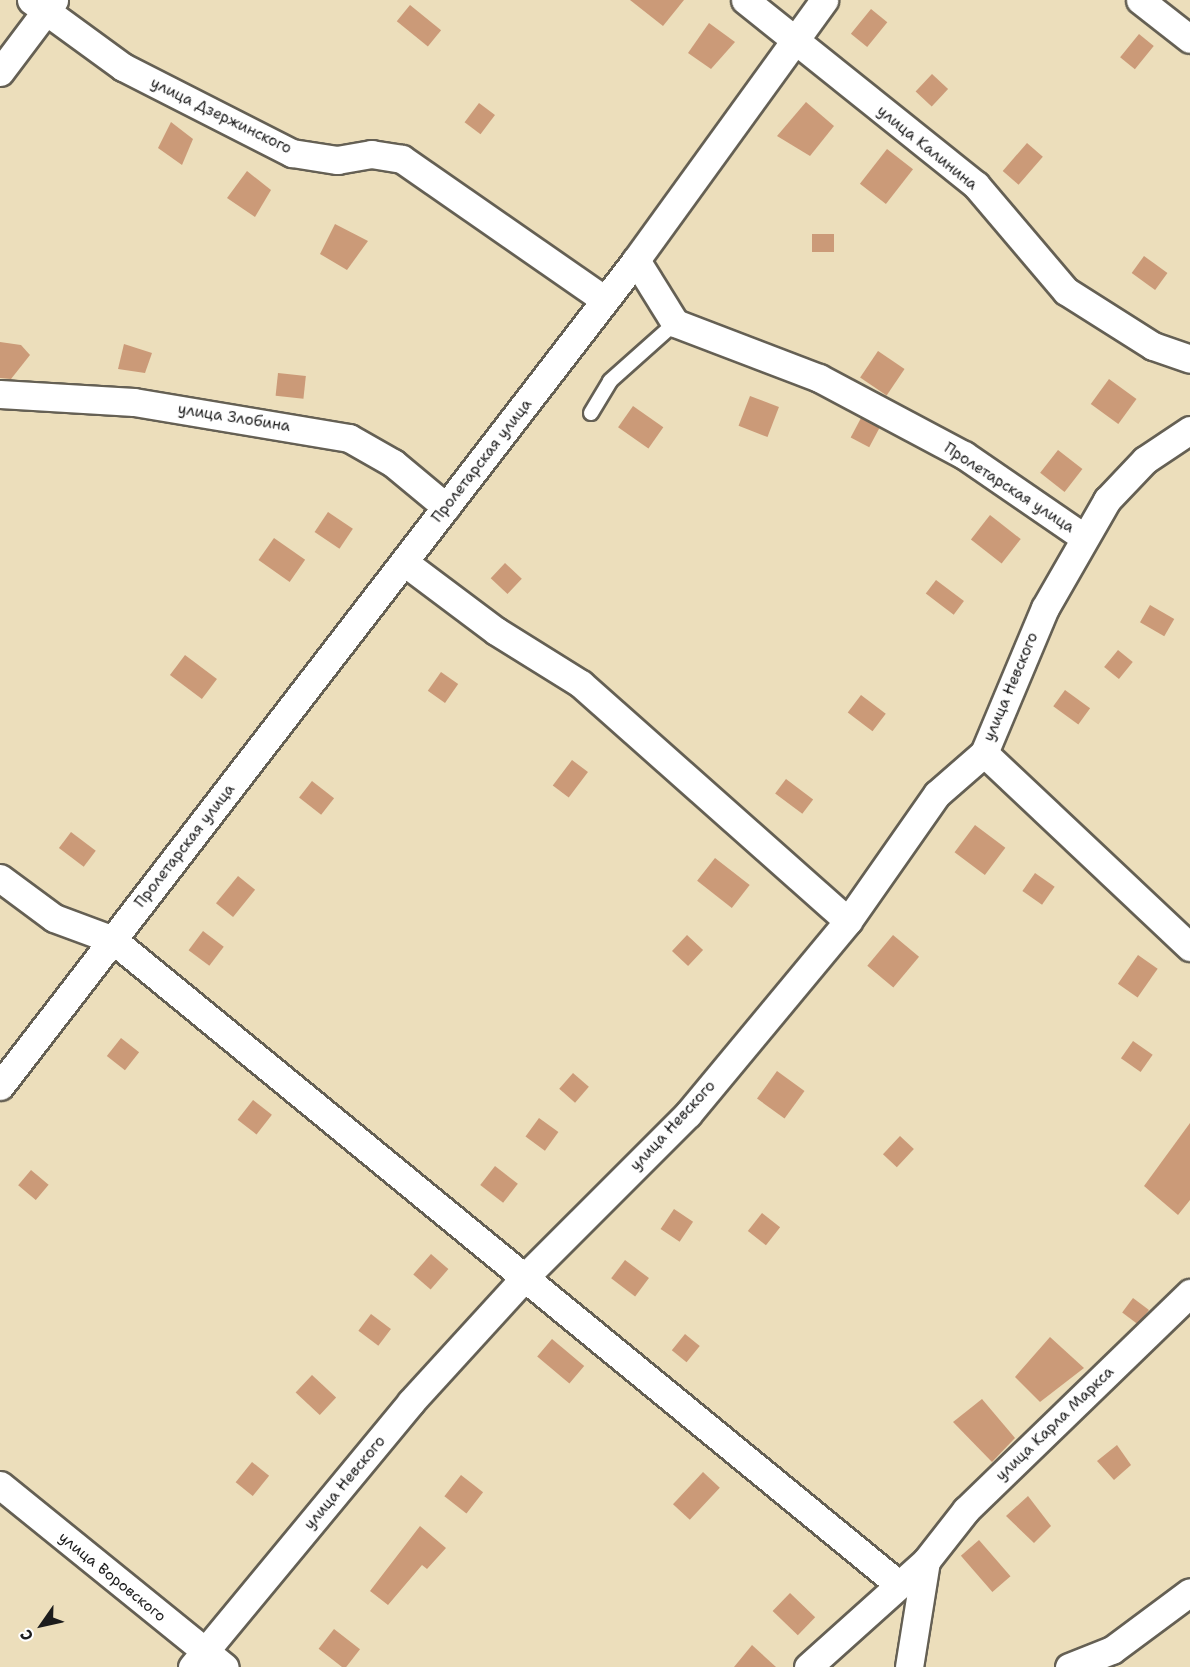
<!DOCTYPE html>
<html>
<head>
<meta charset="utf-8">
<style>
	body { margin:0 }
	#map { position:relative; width:1190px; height:1667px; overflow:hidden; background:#ecdebb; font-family:"Shantell Sans",sans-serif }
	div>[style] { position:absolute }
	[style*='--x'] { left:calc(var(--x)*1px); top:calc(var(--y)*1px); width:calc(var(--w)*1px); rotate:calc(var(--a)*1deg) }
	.building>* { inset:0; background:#cb9a78; transform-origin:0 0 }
	.roads { filter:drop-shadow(2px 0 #656054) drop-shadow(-2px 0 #656054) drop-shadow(0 2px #656054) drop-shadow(0 -2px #656054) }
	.service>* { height:14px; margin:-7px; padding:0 7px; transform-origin:7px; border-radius:7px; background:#fff }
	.minor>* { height:27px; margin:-13.5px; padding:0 13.5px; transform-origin:13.5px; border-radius:13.5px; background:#fff }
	span { translate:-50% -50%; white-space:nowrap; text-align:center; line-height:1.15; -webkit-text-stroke:4.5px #fff; paint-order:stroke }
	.street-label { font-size:15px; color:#1c1c1c }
	.north { position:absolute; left:12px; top:1595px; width:60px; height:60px; -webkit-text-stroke:4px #fff; paint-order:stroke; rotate:236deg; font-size:16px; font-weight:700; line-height:24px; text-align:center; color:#1c1c1c }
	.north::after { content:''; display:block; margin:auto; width:21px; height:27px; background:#1c1c1c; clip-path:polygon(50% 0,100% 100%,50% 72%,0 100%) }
</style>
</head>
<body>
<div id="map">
	<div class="building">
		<i style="clip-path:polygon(630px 0,684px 0,663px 26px)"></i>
		<i style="left:410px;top:5px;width:40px;height:21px;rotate:39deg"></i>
		<i style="left:871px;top:9px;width:21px;height:32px;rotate:39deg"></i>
		<i style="clip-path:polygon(709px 23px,735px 42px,711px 69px,688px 53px)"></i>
		<i style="left:1139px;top:34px;width:19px;height:30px;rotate:39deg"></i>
		<i style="left:932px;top:74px;width:22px;height:24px;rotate:43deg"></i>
		<i style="clip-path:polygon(806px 102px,834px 126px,810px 156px,777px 136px)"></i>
		<i style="left:479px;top:103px;width:20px;height:24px;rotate:37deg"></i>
		<i style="clip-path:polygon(171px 122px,193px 139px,182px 165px,158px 148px)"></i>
		<i style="left:1027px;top:143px;width:21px;height:37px;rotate:41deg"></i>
		<i style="left:887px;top:149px;width:33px;height:44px;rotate:38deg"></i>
		<i style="clip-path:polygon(247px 171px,271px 190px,255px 217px,227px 198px)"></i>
		<i style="clip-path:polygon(335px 224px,368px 241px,347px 270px,320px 254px)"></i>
		<i style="left:812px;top:234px;width:22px;height:18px"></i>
		<i style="left:1144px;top:256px;width:29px;height:21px;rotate:36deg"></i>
		<i style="clip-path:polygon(0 342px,21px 345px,30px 355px,11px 379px,0 378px)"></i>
		<i style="clip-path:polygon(124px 344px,152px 353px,145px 373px,118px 369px)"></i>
		<i style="left:878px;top:351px;width:32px;height:32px;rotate:34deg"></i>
		<i style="left:278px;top:373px;width:28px;height:23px;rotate:6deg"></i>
		<i style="left:1109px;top:379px;width:34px;height:31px;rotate:36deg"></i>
		<i style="left:750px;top:396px;width:31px;height:32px;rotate:21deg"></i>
		<i style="left:633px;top:406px;width:37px;height:26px;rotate:35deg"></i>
		<i style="left:861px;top:418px;width:21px;height:22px;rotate:28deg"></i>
		<i style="left:1058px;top:450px;width:31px;height:29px;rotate:38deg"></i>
		<i style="left:328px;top:512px;width:30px;height:24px;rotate:34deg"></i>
		<i style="left:990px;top:515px;width:39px;height:31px;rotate:38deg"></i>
		<i style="left:274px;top:538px;width:38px;height:27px;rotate:35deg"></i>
		<i style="left:505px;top:563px;width:23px;height:21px;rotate:43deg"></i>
		<i style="left:936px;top:580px;width:35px;height:17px;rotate:37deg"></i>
		<i style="left:1150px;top:605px;width:28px;height:20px;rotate:30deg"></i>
		<i style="left:1118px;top:650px;width:19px;height:22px;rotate:39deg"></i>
		<i style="left:185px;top:655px;width:40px;height:25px;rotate:37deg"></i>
		<i style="left:441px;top:672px;width:21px;height:23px;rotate:35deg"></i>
		<i style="left:1065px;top:690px;width:31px;height:20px;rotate:36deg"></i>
		<i style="left:861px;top:695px;width:31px;height:22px;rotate:37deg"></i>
		<i style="left:572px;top:760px;width:20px;height:32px;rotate:37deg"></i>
		<i style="left:786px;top:779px;width:34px;height:18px;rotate:37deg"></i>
		<i style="left:312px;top:781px;width:28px;height:21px;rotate:38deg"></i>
		<i style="left:975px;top:825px;width:38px;height:34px;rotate:37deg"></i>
		<i style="left:71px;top:832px;width:31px;height:20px;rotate:37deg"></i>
		<i style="left:715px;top:858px;width:44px;height:29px;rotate:38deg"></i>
		<i style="left:1035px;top:873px;width:24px;height:22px;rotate:35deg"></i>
		<i style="left:238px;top:876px;width:22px;height:35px;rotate:39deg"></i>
		<i style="left:203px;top:931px;width:26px;height:24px;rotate:37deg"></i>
		<i style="left:687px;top:935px;width:22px;height:22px;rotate:43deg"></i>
		<i style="left:893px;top:935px;width:34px;height:40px;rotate:40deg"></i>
		<i style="left:1138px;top:955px;width:24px;height:35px;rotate:35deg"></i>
		<i style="left:121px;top:1038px;width:23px;height:23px;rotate:38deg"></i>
		<i style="left:1133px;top:1041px;width:24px;height:21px;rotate:35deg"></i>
		<i style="left:777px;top:1071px;width:34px;height:34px;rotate:36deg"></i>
		<i style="left:573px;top:1073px;width:21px;height:21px;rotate:41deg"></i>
		<i style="left:253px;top:1100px;width:24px;height:25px;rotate:38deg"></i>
		<i style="left:539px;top:1118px;width:24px;height:23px;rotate:36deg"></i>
		<i style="clip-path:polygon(1190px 1123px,1190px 1200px,1178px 1215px,1144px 1186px)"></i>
		<i style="left:900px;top:1136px;width:19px;height:25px;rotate:43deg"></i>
		<i style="left:495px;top:1166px;width:29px;height:24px;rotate:38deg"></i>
		<i style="left:31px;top:1170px;width:23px;height:20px;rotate:40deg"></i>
		<i style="left:674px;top:1209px;width:23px;height:24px;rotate:34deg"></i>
		<i style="left:762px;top:1213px;width:23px;height:23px;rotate:38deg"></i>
		<i style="left:431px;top:1254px;width:23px;height:27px;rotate:41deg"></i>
		<i style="left:625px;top:1260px;width:30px;height:23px;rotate:37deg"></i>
		<i style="left:1133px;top:1298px;width:20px;height:18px;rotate:37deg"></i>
		<i style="left:371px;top:1314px;width:25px;height:21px;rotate:37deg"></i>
		<i style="left:685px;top:1334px;width:19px;height:21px;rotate:39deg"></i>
		<i style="clip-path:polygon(1050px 1337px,1084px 1368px,1040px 1402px,1015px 1377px)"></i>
		<i style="left:552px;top:1339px;width:42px;height:23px;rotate:40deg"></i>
		<i style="left:312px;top:1375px;width:33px;height:24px;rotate:43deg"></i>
		<i style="clip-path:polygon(982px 1399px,1015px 1438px,992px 1462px,953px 1422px)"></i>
		<i style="clip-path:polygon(1117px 1445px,1131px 1465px,1114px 1480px,1097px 1461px)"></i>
		<i style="left:252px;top:1462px;width:22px;height:26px;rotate:39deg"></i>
		<i style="left:703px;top:1472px;width:23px;height:44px;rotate:43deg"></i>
		<i style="left:461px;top:1475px;width:28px;height:27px;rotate:38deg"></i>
		<i style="clip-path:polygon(1028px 1496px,1051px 1526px,1034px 1543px,1006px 1516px)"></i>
		<i style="clip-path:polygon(420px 1526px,446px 1548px,427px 1569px,422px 1565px,388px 1605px,370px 1591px)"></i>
		<i style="left:979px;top:1540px;width:48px;height:24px;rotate:49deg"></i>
		<i style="left:790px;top:1593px;width:35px;height:25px;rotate:44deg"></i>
		<i style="left:334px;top:1629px;width:33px;height:25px;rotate:38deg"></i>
		<i style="clip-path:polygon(752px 1645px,776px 1667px,734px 1667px)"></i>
	</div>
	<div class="roads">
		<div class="service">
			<i style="--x:591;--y:413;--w:37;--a:-59"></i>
			<i style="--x:610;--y:381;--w:87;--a:-41.7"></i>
		</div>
		<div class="minor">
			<i style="--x:31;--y:0;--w:114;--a:36.1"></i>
			<i style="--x:123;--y:67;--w:190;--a:27"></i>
			<i style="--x:292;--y:153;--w:46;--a:8.8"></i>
			<i style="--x:337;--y:160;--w:35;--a:-10"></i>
			<i style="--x:371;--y:154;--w:31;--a:9"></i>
			<i style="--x:402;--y:159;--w:247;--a:34.8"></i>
			<i style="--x:745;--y:0;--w:296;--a:38.7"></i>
			<i style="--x:976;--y:185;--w:139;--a:49.7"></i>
			<i style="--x:1066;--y:291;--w:103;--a:32.3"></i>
			<i style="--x:1153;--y:346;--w:39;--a:19"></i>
			<i style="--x:1140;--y:0;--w:63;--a:38"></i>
			<i style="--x:0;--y:72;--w:90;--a:-53.1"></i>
			<i style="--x:636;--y:260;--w:74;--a:58.2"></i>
			<i style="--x:675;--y:323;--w:154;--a:20.9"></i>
			<i style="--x:819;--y:378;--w:164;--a:28"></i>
			<i style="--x:964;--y:455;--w:143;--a:34.5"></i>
			<i style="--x:0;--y:394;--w:134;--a:3.4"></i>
			<i style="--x:134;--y:402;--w:218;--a:9.5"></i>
			<i style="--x:349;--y:438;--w:51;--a:29.6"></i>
			<i style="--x:393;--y:463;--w:69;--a:39.7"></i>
			<i style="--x:404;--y:562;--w:115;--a:36.9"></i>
			<i style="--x:496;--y:631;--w:100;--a:31.9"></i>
			<i style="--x:581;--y:684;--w:357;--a:41.6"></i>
			<i style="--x:984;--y:753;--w:283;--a:43.3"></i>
			<i style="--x:0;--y:878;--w:67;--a:36.5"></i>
			<i style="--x:54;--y:918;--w:63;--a:20.4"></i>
			<i style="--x:113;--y:940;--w:1015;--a:39.36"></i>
			<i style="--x:0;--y:1086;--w:1042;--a:-52.4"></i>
			<i style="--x:636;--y:260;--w:321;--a:-54.1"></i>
			<i style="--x:0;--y:1485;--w:289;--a:39"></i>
			<i style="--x:192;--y:1667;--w:344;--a:-50.4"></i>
			<i style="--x:411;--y:1402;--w:171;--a:-47.6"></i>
			<i style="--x:526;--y:1276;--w:229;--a:-45"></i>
			<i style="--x:688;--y:1114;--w:251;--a:-50.3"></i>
			<i style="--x:848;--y:921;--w:155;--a:-55"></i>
			<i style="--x:937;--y:794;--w:62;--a:-41.1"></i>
			<i style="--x:984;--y:753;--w:157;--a:-67.2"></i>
			<i style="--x:1045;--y:608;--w:125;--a:-60.1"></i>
			<i style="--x:1107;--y:500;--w:55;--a:-46.5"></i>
			<i style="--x:1145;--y:460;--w:54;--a:-33.7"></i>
			<i style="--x:808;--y:1667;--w:159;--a:-41.9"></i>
			<i style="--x:926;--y:1561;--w:65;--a:-51.9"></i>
			<i style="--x:966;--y:1510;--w:312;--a:-44.1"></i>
			<i style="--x:909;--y:1667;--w:107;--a:-80.9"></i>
			<i style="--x:1069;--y:1667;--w:46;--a:-21.6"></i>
			<i style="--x:1112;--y:1650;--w:97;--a:-36.6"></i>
		</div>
	</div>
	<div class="street-label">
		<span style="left:221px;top:116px;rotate:26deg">улица Дзержинского</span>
		<span style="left:927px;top:148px;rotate:39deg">улица Калинина</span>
		<span style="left:234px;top:418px;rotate:9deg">улица Злобина</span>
		<span style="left:482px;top:461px;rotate:-52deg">Пролетарская улица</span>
		<span style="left:1009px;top:488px;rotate:33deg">Пролетарская улица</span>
		<span style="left:1011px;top:687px;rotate:-67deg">улица Невского</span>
		<span style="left:185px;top:846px;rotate:-52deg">Пролетарская улица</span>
		<span style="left:673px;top:1126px;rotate:-47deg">улица Невского</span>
		<span style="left:1055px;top:1424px;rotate:-44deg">улица Карла Маркса</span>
		<span style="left:345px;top:1483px;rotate:-50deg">улица Невского</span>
		<span style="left:112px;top:1577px;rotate:39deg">улица Воровского</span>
	</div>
	<div class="north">С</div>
</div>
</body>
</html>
